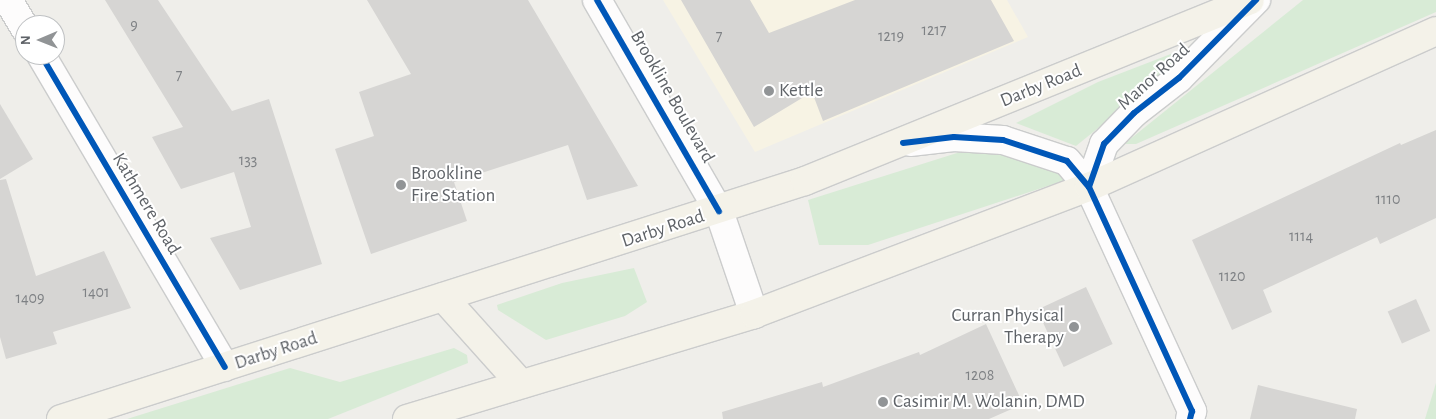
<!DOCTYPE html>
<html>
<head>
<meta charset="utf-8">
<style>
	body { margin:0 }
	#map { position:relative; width:1436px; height:419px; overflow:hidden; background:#efeeea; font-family:"Alegreya Sans",sans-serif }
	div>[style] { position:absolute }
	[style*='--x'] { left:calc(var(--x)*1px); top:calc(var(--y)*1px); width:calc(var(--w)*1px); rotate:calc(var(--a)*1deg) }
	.commercial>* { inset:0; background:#f7f3e4 }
	.green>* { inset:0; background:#d8ebd6 }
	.building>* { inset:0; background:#d6d5d3; transform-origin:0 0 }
	.roads { filter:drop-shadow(1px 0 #cbcccc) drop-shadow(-1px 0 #cbcccc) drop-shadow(0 1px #cbcccc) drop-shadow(0 -1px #cbcccc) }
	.minor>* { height:28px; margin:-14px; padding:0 14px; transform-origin:14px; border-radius:14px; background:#fdfcfc }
	.major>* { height:28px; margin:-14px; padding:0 14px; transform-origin:14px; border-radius:14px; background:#f4f2e9 }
	.cycleway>* { height:6px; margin:-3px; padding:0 3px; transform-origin:3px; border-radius:3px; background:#0057b8 }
	.dots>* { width:14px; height:14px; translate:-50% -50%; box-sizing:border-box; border:2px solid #fff; border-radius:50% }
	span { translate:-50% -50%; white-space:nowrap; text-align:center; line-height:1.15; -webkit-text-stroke:4px #fff; paint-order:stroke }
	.number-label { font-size:16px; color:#7e8184 }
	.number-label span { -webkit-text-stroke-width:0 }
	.street-label { font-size:19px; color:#5f6368 }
	.poi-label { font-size:19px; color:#5f6368 }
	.left { translate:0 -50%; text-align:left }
	.right { translate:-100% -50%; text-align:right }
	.north { position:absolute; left:15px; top:15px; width:50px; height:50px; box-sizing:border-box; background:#fff; border:1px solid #bfc1c3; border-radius:50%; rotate:269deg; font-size:14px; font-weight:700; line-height:20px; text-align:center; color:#5f6368 }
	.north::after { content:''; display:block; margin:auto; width:18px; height:22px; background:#919496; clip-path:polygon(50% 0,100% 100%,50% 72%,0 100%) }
</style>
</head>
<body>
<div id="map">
	<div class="commercial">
		<i style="clip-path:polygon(663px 0,1007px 0,1028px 37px,755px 152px)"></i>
	</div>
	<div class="green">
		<i style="clip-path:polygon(1303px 0,1436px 0,1436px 12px,1136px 144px,1124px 144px)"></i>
		<i style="clip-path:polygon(1189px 47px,1188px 55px,1076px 146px,1016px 123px,1098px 82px)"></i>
		<i style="clip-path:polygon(976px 147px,1063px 171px,1063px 181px,868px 245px,819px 245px,808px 200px)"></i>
		<i style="clip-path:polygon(634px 268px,647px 302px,625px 316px,546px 340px,498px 310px,497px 305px,562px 283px)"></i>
		<i style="clip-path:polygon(454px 348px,467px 355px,468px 363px,328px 419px,127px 419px,290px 368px,340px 382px)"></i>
		<i style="clip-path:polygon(1436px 383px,1436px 419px,1425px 419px)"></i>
	</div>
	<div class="building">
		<i style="clip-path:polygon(105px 0,158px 0,232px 111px,269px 99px,322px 264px,240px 290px,210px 238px,251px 227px,234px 172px,181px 189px,152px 137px,183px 127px)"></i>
		<i style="clip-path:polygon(367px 0,528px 0,638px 186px,587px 200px,568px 145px,454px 182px,467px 221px,371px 254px,335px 149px,374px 136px,359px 92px,411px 74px)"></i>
		<i style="clip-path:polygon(681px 0,750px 0,769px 33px,855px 0,991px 0,1014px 41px,823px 121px,812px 92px,754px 127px)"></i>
		<i style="clip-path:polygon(0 104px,33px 159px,0 179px)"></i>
		<i style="clip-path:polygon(1436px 130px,1436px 218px,1380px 244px,1377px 237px,1263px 290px,1272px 312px,1232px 330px,1192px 240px,1400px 143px,1401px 145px)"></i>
		<i style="clip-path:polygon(6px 179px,36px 276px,104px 251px,131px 308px,53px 332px,57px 344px,6px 359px,0 337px,0 180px)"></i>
		<i style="left:1086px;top:287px;width:63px;height:54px;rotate:65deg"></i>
		<i style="left:1416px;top:299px;width:35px;height:31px;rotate:66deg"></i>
		<i style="clip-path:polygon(986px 324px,1023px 404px,989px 419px,723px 419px,722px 412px,822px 382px,823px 387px,919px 352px,920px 355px)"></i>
		<i style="clip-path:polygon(1258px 385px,1357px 409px,1355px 419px,1250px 419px)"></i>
	</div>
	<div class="roads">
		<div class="minor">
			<i style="--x:8;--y:0;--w:33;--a:59"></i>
			<i style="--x:597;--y:0;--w:244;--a:60"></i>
			<i style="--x:719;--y:211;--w:109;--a:71.2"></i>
			<i style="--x:41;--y:55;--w:362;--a:59.5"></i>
			<i style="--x:910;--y:142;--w:44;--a:-6.5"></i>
			<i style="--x:954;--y:137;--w:49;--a:3.5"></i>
			<i style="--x:1003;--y:140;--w:67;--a:18.2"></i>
			<i style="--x:1067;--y:161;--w:34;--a:50"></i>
			<i style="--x:1089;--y:187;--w:247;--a:65.3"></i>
			<i style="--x:1192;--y:411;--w:8;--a:104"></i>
			<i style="--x:1089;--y:187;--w:46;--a:-70.8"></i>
			<i style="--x:1104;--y:144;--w:43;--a:-45.9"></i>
			<i style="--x:1134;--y:113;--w:57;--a:-37.9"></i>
			<i style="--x:1179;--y:78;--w:110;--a:-45.4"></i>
		</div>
		<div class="major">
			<i style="--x:443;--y:297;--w:117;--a:48.1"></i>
			<i style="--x:61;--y:419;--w:781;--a:-17.74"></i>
			<i style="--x:805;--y:181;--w:480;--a:-22.1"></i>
			<i style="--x:407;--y:419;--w:363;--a:-16.8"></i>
			<i style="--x:754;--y:314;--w:358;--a:-20.8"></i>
			<i style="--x:1089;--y:187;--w:380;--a:-24.2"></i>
		</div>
	</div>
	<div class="cycleway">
		<i style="--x:597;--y:0;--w:244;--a:60"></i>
		<i style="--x:41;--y:55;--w:362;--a:59.5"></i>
		<i style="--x:903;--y:143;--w:51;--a:-6.7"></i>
		<i style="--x:954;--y:137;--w:49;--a:3.5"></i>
		<i style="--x:1003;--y:140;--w:67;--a:18.2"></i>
		<i style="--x:1067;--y:161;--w:34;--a:50"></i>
		<i style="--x:1089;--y:187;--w:247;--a:65.3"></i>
		<i style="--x:1192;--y:411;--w:8;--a:104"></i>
		<i style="--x:1089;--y:187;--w:46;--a:-70.8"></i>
		<i style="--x:1104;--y:144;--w:43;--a:-45.9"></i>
		<i style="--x:1134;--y:113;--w:57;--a:-37.9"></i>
		<i style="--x:1179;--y:78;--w:110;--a:-45.4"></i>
	</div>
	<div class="dots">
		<i style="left:769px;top:91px;background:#919496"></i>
		<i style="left:401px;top:185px;background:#919496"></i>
		<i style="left:1074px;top:327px;background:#919496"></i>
		<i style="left:883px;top:402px;background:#919496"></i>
	</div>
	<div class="number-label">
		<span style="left:134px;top:25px">9</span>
		<span style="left:934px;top:30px">1217</span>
		<span style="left:719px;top:36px">7</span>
		<span style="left:891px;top:36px">1219</span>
		<span style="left:179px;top:75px">7</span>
		<span style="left:248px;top:160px">133</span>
		<span style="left:1388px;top:199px">1110</span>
		<span style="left:1301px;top:236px">1114</span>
		<span style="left:1232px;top:276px">1120</span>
		<span style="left:96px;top:292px">1401</span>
		<span style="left:30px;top:298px">1409</span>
		<span style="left:980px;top:375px">1208</span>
	</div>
	<div class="street-label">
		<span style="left:1154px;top:77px;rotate:-42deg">Manor Road</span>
		<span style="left:1041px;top:86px;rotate:-22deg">Darby Road</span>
		<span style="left:672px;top:97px;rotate:60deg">Brookline Boulevard</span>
		<span style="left:146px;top:204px;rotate:59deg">Kathmere Road</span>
		<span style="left:663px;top:229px;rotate:-18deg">Darby Road</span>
		<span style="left:276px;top:351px;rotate:-18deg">Darby Road</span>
	</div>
	<div class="poi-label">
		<span class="left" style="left:779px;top:91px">Kettle</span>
		<span class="left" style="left:411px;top:185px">Brookline<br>Fire Station</span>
		<span class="right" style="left:1064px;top:327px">Curran Physical<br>Therapy</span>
		<span class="left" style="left:893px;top:402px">Casimir M. Wolanin, DMD</span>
	</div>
	<div class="north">N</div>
</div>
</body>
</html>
